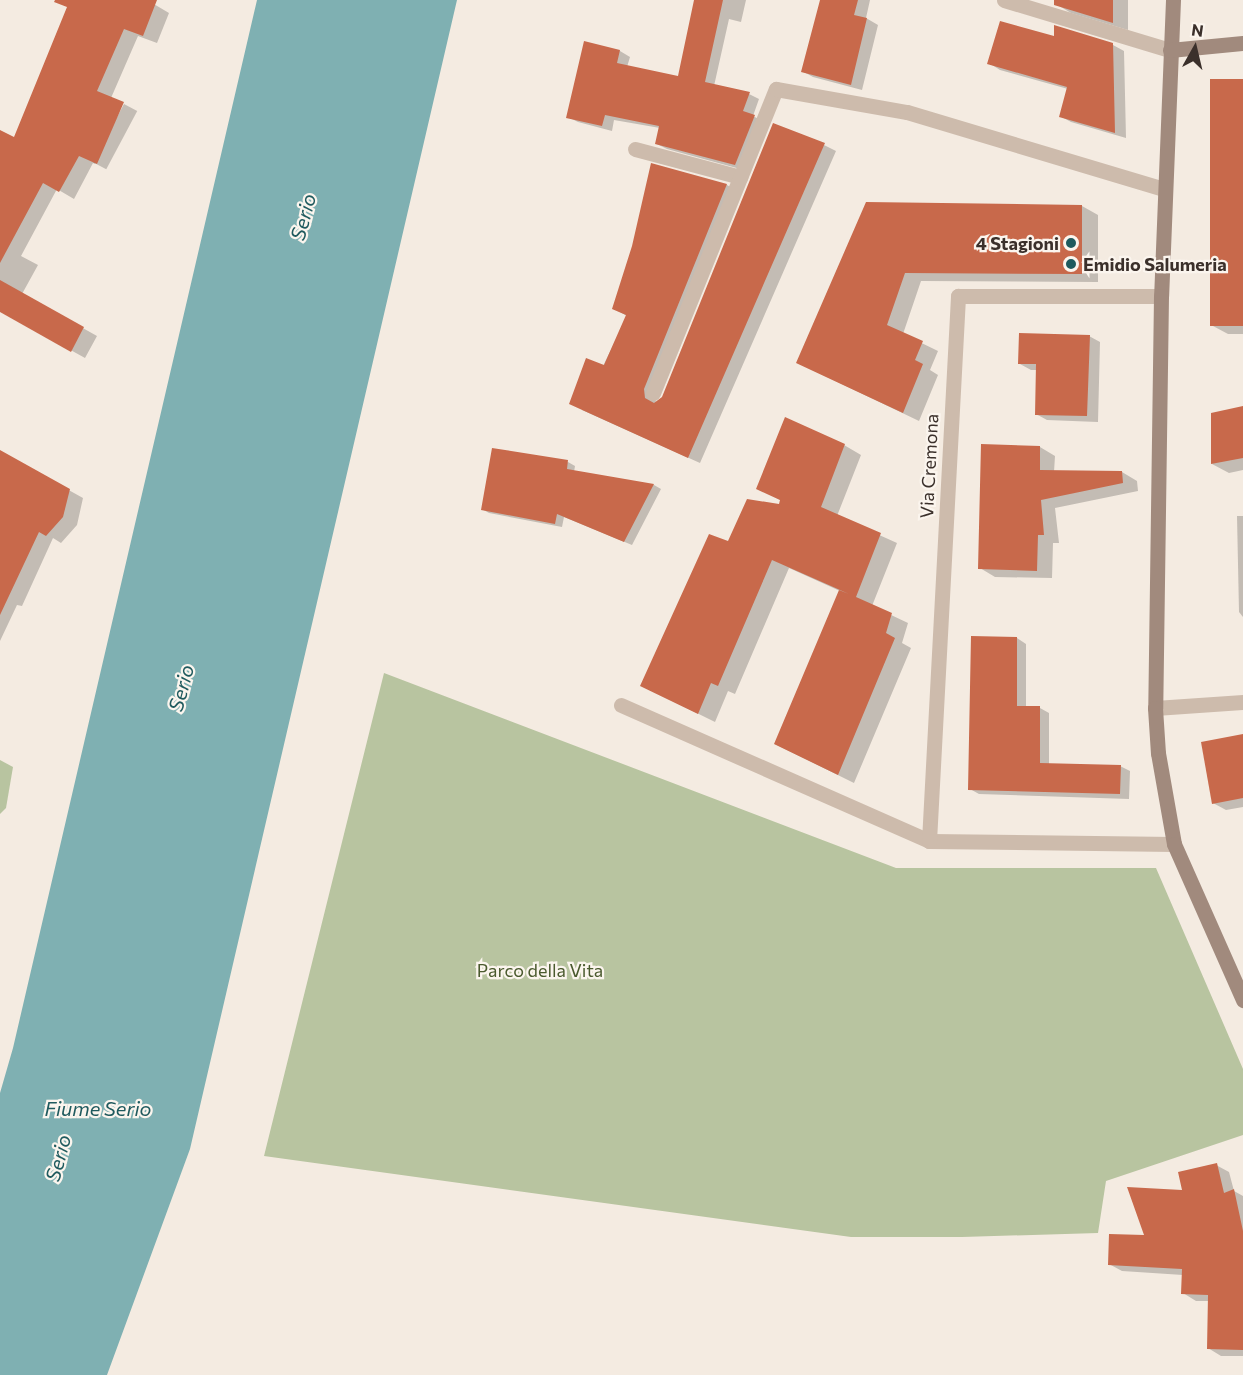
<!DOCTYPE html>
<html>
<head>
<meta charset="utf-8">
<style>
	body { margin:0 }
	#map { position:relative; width:1243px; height:1375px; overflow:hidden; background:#f4ebe1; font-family:Commissioner,sans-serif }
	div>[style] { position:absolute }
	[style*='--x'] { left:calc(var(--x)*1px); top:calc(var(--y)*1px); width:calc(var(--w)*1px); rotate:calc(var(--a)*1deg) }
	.green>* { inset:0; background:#b8c4a0 }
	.water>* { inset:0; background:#7fb0b2 }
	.shadow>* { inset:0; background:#0003; transform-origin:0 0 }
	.building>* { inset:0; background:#c8694b; transform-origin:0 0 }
	.street>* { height:15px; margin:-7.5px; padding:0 7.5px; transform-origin:7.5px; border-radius:7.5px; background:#cdbbac }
	.secondary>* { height:15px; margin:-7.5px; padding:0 7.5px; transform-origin:7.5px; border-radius:7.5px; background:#a18a7d }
	.dots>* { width:16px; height:16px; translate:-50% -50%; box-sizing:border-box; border:3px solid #fbf5ee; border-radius:50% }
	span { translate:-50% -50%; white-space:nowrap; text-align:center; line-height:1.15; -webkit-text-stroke:4.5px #fbf5ee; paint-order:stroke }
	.poi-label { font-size:18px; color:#3b302b; font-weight:700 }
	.right { translate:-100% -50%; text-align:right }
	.left { translate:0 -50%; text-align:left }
	.street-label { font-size:18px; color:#3b302b }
	.park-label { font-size:18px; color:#4a5a2e }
	.water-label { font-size:20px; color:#1f5a5e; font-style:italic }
	.north { position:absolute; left:1165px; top:18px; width:60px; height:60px; -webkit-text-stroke:4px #fbf5ee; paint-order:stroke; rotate:8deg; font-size:16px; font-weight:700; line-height:24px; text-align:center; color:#3b302b }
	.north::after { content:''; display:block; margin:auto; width:21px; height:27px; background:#3b302b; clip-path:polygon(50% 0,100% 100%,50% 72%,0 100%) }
</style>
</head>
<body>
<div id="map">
	<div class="green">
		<i style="clip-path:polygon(384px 673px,896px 868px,1156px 868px,1243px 1069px,1243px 1135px,1106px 1181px,1098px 1233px,962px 1237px,851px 1237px,264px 1156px)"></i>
		<i style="clip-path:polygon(0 760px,13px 767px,6px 808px,0 814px)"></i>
	</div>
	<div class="water">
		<i style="clip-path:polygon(257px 0,457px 0,190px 1149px,107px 1375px,0 1375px,0 1093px,13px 1048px)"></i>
	</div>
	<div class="shadow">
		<i style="clip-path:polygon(94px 0,147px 0,169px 13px,157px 43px,138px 36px,111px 98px,122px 103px,95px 164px,93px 163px,74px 199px,57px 189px,21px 256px,38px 265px,22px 294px,97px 336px,85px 358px,0 311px,0 131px,14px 139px)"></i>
		<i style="clip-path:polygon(696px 0,746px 0,741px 22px,729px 19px,714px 86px,749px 94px,759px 99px,753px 116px,764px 122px,744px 170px,667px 149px,657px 144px,660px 128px,614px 120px,612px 131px,578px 122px,568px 117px,585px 43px,620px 51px,630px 57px,627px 67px,679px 78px)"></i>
		<i style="clip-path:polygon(821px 0,870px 0,866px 18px,878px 25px,862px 90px,813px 77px,802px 71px)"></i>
		<i style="clip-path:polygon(1056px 0,1128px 0,1128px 30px,1071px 13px,1056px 4px)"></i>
		<i style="clip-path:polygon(1056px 38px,1113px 45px,1124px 51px,1126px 138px,1071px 122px,1060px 116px,1068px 89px,1000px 70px,989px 63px)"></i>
		<i style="clip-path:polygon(1243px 81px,1243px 334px,1228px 334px,1213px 326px)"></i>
		<i style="left:124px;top:104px;width:15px;height:66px;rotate:28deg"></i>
		<i style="clip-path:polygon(824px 145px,836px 151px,700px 463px,582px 410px,627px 316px,613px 308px,634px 247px,652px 165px,727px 185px,738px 192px,655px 397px,656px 403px,663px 398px)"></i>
		<i style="clip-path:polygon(867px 203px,1082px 206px,1098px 215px,1098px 282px,921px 281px,903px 334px,938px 351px,930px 370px,938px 375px,919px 421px,798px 363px)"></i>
		<i style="clip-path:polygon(1089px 336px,1100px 342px,1098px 422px,1047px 420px,1036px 414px,1037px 370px,1031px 370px,1020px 364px)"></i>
		<i style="clip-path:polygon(1243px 407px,1243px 470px,1229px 473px,1212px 464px)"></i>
		<i style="clip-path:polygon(844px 445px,861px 455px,837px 516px,897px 543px,872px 606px,908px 623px,902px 643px,911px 648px,854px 783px,775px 744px,840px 591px,789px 568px,735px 694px,728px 691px,715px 722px,642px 686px,729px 543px,780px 506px,782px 501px,758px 488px)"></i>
		<i style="clip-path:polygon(1040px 447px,1055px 456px,1054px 472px,1122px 472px,1137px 481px,1138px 491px,1055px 508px,1059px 543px,1053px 543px,1052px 578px,995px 577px,980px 568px)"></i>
		<i style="clip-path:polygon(0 452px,83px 498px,77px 525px,61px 543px,53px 538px,22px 606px,17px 605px,0 641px)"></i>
		<i style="clip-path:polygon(568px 462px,575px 466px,574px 472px,654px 485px,661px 489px,632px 545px,564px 517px,562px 527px,489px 513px,482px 509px)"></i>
		<i style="clip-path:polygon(1237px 516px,1243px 516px,1243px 617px,1239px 612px)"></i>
		<i style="clip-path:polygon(1017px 638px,1026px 644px,1026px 708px,1040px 708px,1049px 713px,1049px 765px,1120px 766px,1130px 771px,1129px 799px,979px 794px,970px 789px)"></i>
		<i style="clip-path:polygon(1243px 736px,1243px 807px,1226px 810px,1213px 803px)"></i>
		<i style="clip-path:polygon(1216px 1165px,1229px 1172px,1234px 1191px,1243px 1196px,1243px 1356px,1221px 1356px,1208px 1348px,1210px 1301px,1196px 1301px,1183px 1293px,1183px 1275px,1122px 1271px,1109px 1264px,1146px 1237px,1184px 1192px)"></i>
	</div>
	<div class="building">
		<i style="clip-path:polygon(55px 0,157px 0,143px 36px,124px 29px,97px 91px,124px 102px,97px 164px,79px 156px,59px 192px,43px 183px,0 263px,0 130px,14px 137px,67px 7px,54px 2px)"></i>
		<i style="clip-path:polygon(694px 0,723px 0,705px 82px,750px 92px,743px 111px,755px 115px,735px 165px,655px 144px,659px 126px,605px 115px,602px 126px,566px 118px,584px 41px,620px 50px,617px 63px,678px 76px)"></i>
		<i style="clip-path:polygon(820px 0,858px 0,854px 15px,867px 18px,851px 85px,801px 72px)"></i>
		<i style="clip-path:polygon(1054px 0,1113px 0,1113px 23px,1054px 5px)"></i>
		<i style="clip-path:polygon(1000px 21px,1054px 36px,1054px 25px,1113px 43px,1115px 133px,1059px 117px,1067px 87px,987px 64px)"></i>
		<i style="left:1243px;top:79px;width:247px;height:33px;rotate:90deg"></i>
		<i style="clip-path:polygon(773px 123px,825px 143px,688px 458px,569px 404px,586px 358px,604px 365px,626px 315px,612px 309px,632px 246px,651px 163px,727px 184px,644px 389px,645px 398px,654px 403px,662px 397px)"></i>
		<i style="clip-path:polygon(866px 202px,1082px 205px,1082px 274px,905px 273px,887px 325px,923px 341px,915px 360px,923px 364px,903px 413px,796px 363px)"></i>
		<i style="clip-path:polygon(0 280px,84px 327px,71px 352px,0 312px)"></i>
		<i style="clip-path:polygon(1019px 333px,1090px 335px,1087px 416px,1035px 415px,1036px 364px,1018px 364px)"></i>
		<i style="clip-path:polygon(1243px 406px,1243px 458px,1211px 464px,1211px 413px)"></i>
		<i style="clip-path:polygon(785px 417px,845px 444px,821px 507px,881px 533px,856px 597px,892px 613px,886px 633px,895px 638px,838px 775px,774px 744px,839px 590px,849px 594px,772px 560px,718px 686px,711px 683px,698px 714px,640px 686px,709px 534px,728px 541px,747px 499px,779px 504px,780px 500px,756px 489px)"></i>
		<i style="clip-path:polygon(981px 444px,1040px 446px,1040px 470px,1122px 471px,1123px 483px,1041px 500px,1044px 535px,1038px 535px,1037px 571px,978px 569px)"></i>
		<i style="clip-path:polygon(492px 448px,568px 460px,567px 469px,654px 484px,624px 542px,557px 514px,555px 524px,481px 510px)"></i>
		<i style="clip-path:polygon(0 450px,70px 489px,63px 517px,46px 536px,39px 532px,0 615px)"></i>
		<i style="clip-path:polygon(971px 636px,1017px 637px,1017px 706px,1040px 706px,1040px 763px,1121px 765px,1120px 794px,968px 790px)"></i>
		<i style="clip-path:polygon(1243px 734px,1243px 798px,1212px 804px,1201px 742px)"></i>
		<i style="clip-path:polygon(1217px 1163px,1224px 1193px,1234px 1189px,1243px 1231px,1243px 1350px,1207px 1349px,1208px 1295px,1181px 1294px,1182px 1269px,1108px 1265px,1109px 1234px,1144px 1235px,1127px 1187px,1182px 1190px,1178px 1172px)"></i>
	</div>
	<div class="street">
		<i style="--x:1004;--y:0;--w:173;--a:16.8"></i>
		<i style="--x:635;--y:149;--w:109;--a:14.9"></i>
		<i style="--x:653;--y:393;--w:328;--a:-68"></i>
		<i style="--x:776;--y:89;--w:133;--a:10"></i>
		<i style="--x:907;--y:112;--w:268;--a:16.7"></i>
		<i style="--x:621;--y:705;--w:337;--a:23.8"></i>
		<i style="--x:929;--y:841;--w:245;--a:0.7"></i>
		<i style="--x:1155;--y:708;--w:88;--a:-3.9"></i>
		<i style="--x:929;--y:841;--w:546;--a:-86.95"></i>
		<i style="--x:958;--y:296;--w:203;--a:0"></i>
	</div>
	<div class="secondary">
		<i style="--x:1173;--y:0;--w:296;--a:92.3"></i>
		<i style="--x:1161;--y:296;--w:412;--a:90.8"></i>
		<i style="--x:1155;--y:708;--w:45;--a:86.2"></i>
		<i style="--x:1158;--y:753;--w:92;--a:80"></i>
		<i style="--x:1174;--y:844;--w:171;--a:66.1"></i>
		<i style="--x:1170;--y:50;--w:73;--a:-5.5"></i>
	</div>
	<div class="dots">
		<i style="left:1071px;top:243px;background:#1f5a5e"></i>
		<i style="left:1071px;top:264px;background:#1f5a5e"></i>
	</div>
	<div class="poi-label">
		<span class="right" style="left:1059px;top:243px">4 Stagioni</span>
		<span class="left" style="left:1083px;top:264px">Emidio Salumeria</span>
	</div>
	<div class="street-label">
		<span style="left:929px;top:466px;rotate:-87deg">Via Cremona</span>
	</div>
	<div class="park-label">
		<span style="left:540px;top:970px">Parco della Vita</span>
	</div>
	<div class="water-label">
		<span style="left:303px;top:217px;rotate:-75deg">Serio</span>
		<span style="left:181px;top:688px;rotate:-75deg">Serio</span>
		<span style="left:98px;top:1108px">Fiume Serio</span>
		<span style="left:58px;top:1158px;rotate:-75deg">Serio</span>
	</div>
	<div class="north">N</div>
</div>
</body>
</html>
